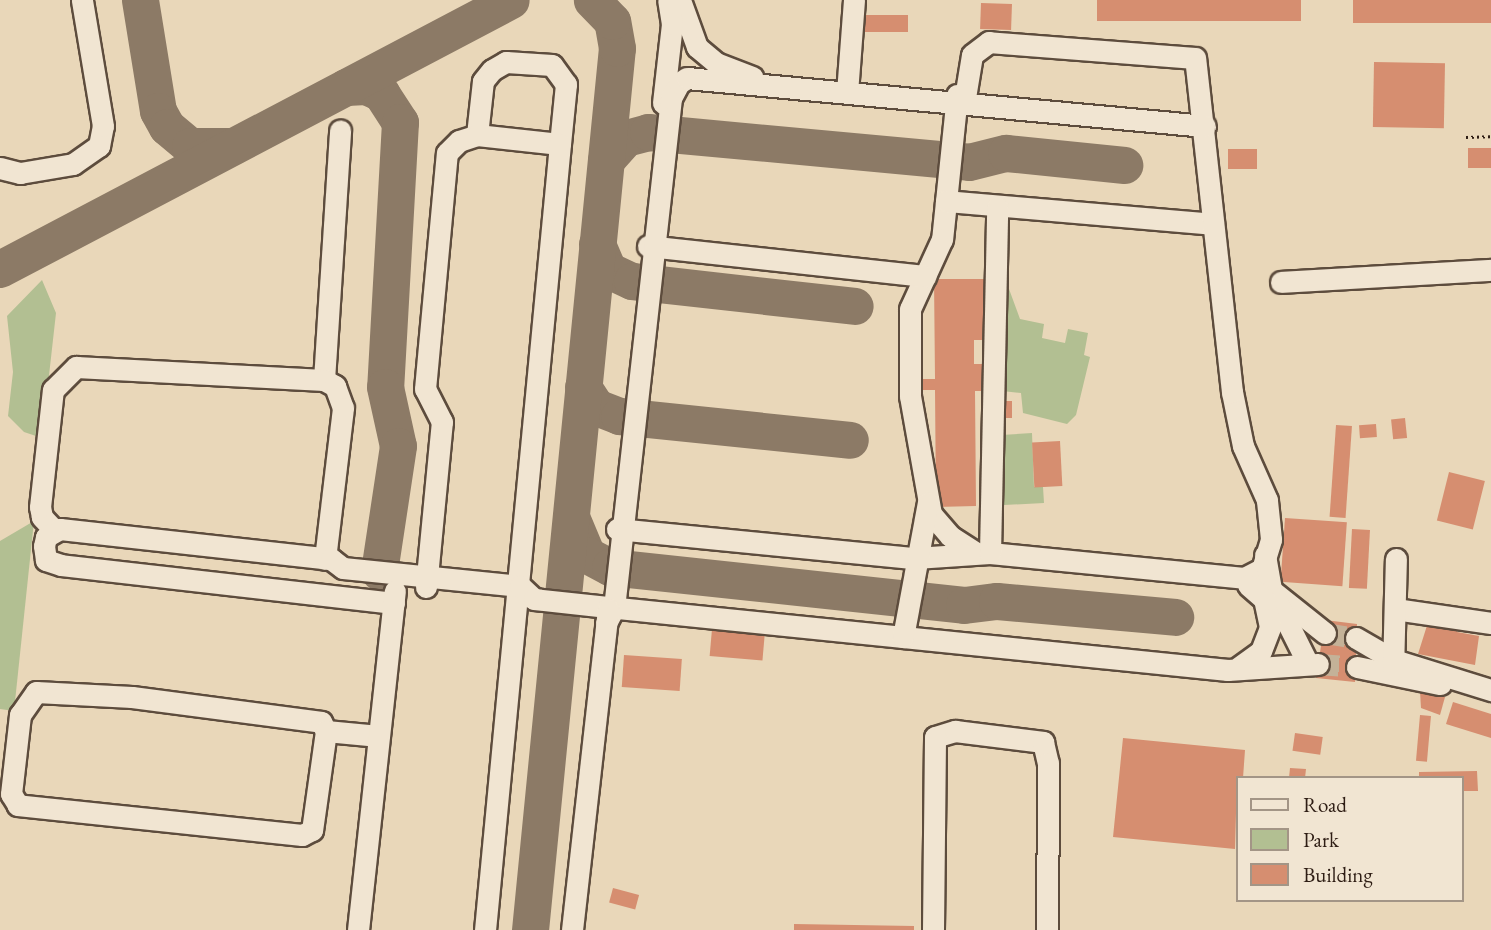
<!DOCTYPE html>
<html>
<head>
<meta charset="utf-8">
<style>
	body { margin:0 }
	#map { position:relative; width:1491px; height:930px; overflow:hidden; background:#e9d7b9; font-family:"EB Garamond",serif }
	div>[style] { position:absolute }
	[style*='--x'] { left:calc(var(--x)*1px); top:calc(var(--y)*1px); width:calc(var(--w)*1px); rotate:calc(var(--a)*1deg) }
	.green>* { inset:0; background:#b2bf92 }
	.taxiway>* { height:37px; margin:-18.5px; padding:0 18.5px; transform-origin:18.5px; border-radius:18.5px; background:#8c7a66 }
	.building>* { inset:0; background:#d68e70; transform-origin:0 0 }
	.minor-tunnel>* { height:21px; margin-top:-10.5px; transform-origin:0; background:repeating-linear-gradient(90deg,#c4b298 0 21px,transparent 0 31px) }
	.path>* { height:2.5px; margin-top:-1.25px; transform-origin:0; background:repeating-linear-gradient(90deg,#2e1d14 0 2px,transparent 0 5.5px) }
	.roads { filter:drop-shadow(2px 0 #5d4c3d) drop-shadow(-2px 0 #5d4c3d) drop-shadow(0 2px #5d4c3d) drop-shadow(0 -2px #5d4c3d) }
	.minor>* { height:21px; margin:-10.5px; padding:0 10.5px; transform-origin:10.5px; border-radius:10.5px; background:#f1e5d2 }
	span { translate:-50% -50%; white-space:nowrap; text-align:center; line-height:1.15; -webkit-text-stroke:5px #f1e5d2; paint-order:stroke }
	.legend { position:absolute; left:1236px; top:776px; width:228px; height:126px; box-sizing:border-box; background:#f1e5d2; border:2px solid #a39586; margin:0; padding:9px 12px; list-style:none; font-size:21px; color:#2e1d14 }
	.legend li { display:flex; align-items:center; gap:14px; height:35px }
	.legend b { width:35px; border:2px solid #a39586 }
</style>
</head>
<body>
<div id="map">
	<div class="green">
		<i style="clip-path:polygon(42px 280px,56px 313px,42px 438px,24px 432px,8px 416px,13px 372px,7px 316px)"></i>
		<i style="clip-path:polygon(1003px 289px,1009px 289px,1020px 319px,1044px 324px,1042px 338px,1065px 343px,1068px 329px,1088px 333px,1084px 355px,1090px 357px,1076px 415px,1067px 424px,1023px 413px,1021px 393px,1002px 391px)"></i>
		<i style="clip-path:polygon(1032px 433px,1034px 487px,1043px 487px,1044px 503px,1004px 505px,1001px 435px)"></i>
		<i style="clip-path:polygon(34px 521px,14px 711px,0 709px,0 541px)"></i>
	</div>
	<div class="taxiway">
		<i style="--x:140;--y:0;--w:112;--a:80.8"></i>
		<i style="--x:158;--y:111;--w:18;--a:61"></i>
		<i style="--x:167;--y:127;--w:30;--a:40"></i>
		<i style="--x:190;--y:146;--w:43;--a:0"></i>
		<i style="--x:346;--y:87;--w:20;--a:-3"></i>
		<i style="--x:366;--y:86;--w:17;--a:25"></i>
		<i style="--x:381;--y:93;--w:35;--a:57"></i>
		<i style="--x:400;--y:122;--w:265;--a:93.2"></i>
		<i style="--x:385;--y:387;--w:60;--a:77.6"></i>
		<i style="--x:398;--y:446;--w:127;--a:98.6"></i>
		<i style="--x:606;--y:160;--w:30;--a:-48"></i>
		<i style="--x:626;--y:138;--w:23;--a:-15"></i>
		<i style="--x:648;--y:132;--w:322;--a:5.3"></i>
		<i style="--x:969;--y:162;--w:38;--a:-14"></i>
		<i style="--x:1006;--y:153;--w:119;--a:5.8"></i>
		<i style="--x:597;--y:244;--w:28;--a:67"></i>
		<i style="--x:608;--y:270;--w:26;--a:25"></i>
		<i style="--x:632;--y:281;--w:224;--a:6.4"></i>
		<i style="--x:0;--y:269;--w:577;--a:-27.76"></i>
		<i style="--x:583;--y:387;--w:24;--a:57"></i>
		<i style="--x:596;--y:407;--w:25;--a:21"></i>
		<i style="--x:619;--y:416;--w:232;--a:5.9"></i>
		<i style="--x:571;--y:517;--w:41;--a:67.2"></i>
		<i style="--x:587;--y:555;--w:26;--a:28"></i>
		<i style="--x:610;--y:567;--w:356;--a:6.1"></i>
		<i style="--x:964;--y:605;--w:33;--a:-7"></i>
		<i style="--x:997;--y:601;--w:179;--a:5.1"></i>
		<i style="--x:530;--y:930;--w:886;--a:-84.37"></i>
		<i style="--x:617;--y:48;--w:27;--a:-100"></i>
		<i style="--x:612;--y:21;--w:29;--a:-134"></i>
	</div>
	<div class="building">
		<i style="left:1097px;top:0;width:204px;height:21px"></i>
		<i style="left:1353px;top:0;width:138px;height:23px"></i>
		<i style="left:981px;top:3px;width:31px;height:26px;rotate:2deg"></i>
		<i style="left:865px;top:15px;width:43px;height:17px"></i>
		<i style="left:1374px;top:62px;width:71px;height:65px;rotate:1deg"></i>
		<i style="left:1491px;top:148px;width:20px;height:23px;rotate:90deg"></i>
		<i style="left:1228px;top:149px;width:29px;height:20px"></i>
		<i style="clip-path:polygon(934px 279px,987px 279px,987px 340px,974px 340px,974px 364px,988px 364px,989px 391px,975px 391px,976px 506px,936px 507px,935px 390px,923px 390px,923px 379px,935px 379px)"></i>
		<i style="left:1000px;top:401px;width:12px;height:17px"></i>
		<i style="left:1405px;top:418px;width:20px;height:14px;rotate:84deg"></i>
		<i style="left:1376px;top:424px;width:13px;height:17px;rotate:86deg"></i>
		<i style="left:1336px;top:425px;width:16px;height:92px;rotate:4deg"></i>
		<i style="left:1060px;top:441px;width:45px;height:28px;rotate:87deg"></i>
		<i style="left:1449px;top:472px;width:37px;height:50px;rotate:14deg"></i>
		<i style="left:1285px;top:518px;width:62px;height:64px;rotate:4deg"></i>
		<i style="left:1352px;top:529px;width:18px;height:59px;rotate:3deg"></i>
		<i style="clip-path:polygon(1430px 616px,1458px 620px,1457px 632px,1479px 636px,1475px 665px,1418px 654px)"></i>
		<i style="clip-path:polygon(1325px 620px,1357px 624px,1355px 682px,1316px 678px)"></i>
		<i style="left:712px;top:629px;width:53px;height:27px;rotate:5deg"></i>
		<i style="left:624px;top:655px;width:58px;height:32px;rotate:4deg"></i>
		<i style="clip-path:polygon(1420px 691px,1445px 697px,1440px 715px,1421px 708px)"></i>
		<i style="clip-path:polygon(1453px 702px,1491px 714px,1491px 738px,1446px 724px)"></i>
		<i style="left:1420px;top:715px;width:11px;height:46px;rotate:5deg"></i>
		<i style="left:1295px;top:733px;width:28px;height:18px;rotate:8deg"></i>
		<i style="clip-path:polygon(1123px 738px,1245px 750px,1243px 778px,1237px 778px,1235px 849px,1113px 837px)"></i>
		<i style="clip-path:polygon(1290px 768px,1306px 769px,1305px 778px,1289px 778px)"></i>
		<i style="clip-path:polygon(1477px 771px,1478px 791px,1461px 791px,1461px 778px,1419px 778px,1419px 772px)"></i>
		<i style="left:613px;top:888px;width:27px;height:15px;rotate:15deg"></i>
		<i style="clip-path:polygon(794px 924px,914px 926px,914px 930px,794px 930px)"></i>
	</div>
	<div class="minor-tunnel">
		<i style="--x:1325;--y:633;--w:31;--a:9"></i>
		<i style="--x:1318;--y:664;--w:39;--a:4"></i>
	</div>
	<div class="path">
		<i style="--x:1466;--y:137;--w:25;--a:-2"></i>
	</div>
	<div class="roads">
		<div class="minor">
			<i style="--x:680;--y:0;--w:50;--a:70.1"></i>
			<i style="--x:697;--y:47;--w:25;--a:40"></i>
			<i style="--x:716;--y:63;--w:39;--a:21"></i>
			<i style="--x:847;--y:93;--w:93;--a:-85.7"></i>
			<i style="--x:957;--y:95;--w:145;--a:95.9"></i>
			<i style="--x:942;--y:239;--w:77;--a:114.6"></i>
			<i style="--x:910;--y:309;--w:87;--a:90"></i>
			<i style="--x:910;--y:396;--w:120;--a:79.9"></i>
			<i style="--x:931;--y:514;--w:29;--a:49"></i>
			<i style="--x:950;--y:536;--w:31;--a:33"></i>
			<i style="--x:663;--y:103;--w:80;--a:-83.5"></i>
			<i style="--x:672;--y:24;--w:24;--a:-99"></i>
			<i style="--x:477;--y:135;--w:54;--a:-83.7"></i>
			<i style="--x:483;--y:81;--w:14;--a:-51"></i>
			<i style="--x:492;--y:70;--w:16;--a:-30"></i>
			<i style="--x:506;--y:62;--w:46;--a:3.7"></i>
			<i style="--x:552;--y:65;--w:24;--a:54"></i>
			<i style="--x:566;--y:84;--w:60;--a:95.7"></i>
			<i style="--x:0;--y:168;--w:21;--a:14"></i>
			<i style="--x:20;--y:173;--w:54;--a:-9.6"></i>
			<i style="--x:73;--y:164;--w:32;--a:-35"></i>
			<i style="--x:99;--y:146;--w:20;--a:-79"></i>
			<i style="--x:103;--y:126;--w:128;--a:-99.5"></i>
			<i style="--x:946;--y:201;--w:268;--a:4.9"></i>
			<i style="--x:648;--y:246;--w:279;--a:6.2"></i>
			<i style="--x:1281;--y:282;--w:210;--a:-3.3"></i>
			<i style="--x:324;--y:380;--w:250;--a:-86.3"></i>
			<i style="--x:617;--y:529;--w:299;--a:5.6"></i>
			<i style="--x:915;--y:558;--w:75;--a:-3.8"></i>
			<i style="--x:990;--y:553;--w:255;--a:5.6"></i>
			<i style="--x:1244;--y:578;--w:20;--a:-27"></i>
			<i style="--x:1262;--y:569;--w:31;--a:-73"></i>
			<i style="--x:1271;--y:539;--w:39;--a:-96"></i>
			<i style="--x:1267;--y:500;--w:59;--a:-114"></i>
			<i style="--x:1243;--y:446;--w:55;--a:-101.5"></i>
			<i style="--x:1232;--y:392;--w:336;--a:-96.3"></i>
			<i style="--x:1195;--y:58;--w:207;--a:-175.6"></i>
			<i style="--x:989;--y:42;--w:21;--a:143"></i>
			<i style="--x:972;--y:55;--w:50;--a:99.3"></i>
			<i style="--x:54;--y:530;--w:18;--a:-133"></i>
			<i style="--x:42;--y:517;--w:10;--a:-101"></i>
			<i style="--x:40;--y:507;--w:118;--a:-83.7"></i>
			<i style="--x:53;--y:390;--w:33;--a:-45"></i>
			<i style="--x:76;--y:367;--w:248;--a:3"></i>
			<i style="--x:324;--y:380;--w:13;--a:29"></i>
			<i style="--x:335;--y:386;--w:23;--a:70"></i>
			<i style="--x:343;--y:408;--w:152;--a:96.8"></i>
			<i style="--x:990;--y:553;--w:346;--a:-88.8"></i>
			<i style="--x:1265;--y:555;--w:36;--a:80"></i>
			<i style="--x:1271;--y:590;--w:69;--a:38.5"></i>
			<i style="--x:426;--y:587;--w:166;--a:-84.5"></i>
			<i style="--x:442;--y:422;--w:37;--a:-117"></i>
			<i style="--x:425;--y:389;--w:237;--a:-84.7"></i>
			<i style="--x:447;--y:153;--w:17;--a:-45"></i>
			<i style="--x:459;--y:141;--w:19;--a:-18"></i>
			<i style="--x:477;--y:135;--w:83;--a:6.2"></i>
			<i style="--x:560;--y:144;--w:790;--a:95.45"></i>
			<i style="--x:1275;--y:598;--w:72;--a:63.4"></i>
			<i style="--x:394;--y:603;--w:335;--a:-173.5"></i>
			<i style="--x:61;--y:565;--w:16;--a:-162"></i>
			<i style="--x:46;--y:560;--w:14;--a:-98"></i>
			<i style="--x:44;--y:546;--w:9;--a:-77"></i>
			<i style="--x:46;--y:537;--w:16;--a:-30"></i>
			<i style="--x:60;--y:529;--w:273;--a:6.3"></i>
			<i style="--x:331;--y:559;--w:15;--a:37"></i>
			<i style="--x:343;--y:568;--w:178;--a:5.8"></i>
			<i style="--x:520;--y:586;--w:19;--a:43"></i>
			<i style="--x:534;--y:599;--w:74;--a:6.2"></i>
			<i style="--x:608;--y:607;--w:623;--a:5.8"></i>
			<i style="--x:1228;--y:670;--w:90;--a:-3.8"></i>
			<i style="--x:1395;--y:609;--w:97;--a:8.3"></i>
			<i style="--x:606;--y:623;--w:17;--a:-62"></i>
			<i style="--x:614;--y:608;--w:513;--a:-83.62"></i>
			<i style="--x:671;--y:98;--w:17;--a:-62"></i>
			<i style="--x:679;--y:83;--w:9;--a:-32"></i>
			<i style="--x:687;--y:78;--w:520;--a:5.29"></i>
			<i style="--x:903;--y:637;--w:137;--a:-79.5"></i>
			<i style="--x:1356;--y:638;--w:44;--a:30.1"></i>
			<i style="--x:1394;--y:660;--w:102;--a:17.2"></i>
			<i style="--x:1239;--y:667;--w:27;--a:-36"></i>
			<i style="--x:1261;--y:651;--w:26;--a:-69"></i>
			<i style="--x:1270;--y:627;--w:29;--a:-102"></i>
			<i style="--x:1264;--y:599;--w:21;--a:-139"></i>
			<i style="--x:1357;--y:667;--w:85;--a:11.6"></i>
			<i style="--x:1393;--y:670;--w:111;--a:-88.5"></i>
			<i style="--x:36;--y:692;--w:96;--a:3"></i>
			<i style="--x:132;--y:697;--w:191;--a:7.5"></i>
			<i style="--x:321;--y:722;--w:10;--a:61"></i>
			<i style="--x:326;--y:731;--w:100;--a:98"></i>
			<i style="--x:312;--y:830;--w:11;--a:153"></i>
			<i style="--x:302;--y:835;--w:286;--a:-174"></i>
			<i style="--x:18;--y:805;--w:13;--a:-122"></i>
			<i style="--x:11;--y:794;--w:80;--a:-83.5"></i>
			<i style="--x:20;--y:715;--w:28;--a:-55"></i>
			<i style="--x:326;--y:731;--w:53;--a:5.4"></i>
			<i style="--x:358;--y:930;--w:341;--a:-83.8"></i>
			<i style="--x:572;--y:930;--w:323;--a:-83.6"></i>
			<i style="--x:933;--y:930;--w:193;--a:-89.4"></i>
			<i style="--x:935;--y:737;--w:21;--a:-17"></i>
			<i style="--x:955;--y:731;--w:89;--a:7.1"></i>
			<i style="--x:1043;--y:742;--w:22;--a:77"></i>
			<i style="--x:1048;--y:763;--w:167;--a:90.3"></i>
		</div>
	</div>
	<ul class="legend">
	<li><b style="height:9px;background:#f1e5d2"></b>Road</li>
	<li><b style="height:19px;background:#b2bf92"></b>Park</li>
	<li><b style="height:19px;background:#d68e70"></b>Building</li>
	</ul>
</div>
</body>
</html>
